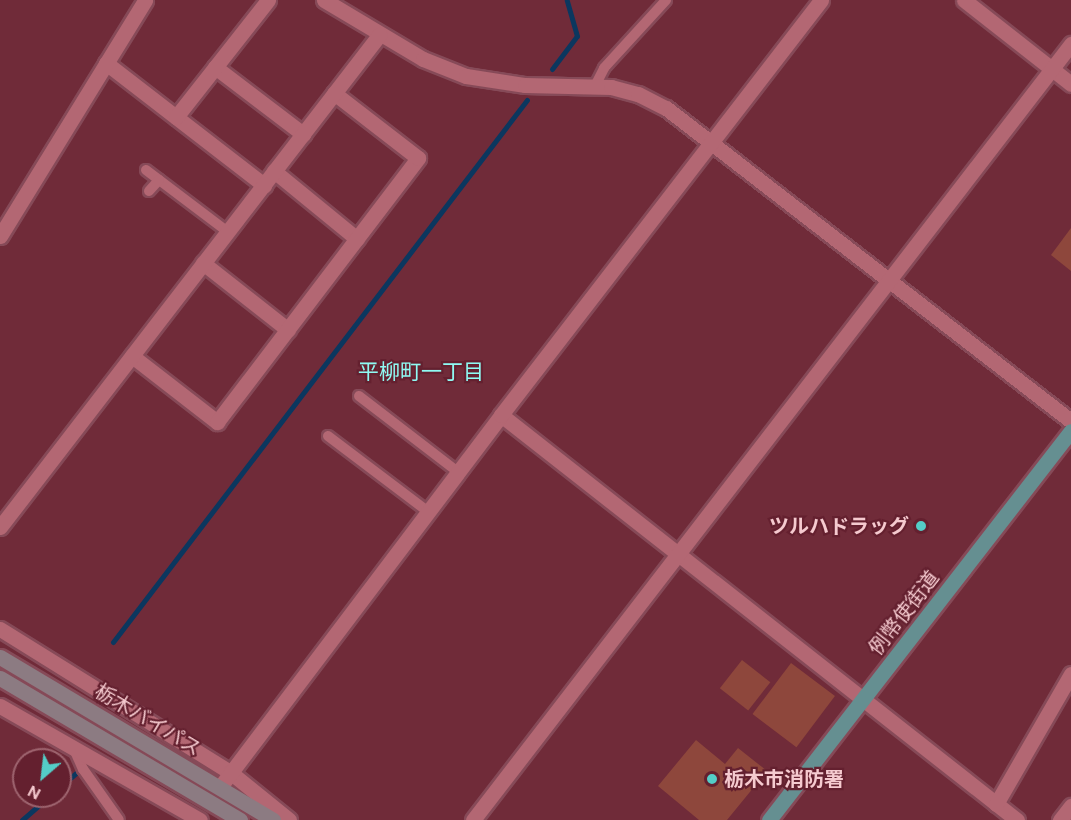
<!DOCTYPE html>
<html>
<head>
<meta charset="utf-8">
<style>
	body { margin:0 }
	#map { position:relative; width:1071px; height:820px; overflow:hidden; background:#702b39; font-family:"DM Sans","Noto Sans JP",sans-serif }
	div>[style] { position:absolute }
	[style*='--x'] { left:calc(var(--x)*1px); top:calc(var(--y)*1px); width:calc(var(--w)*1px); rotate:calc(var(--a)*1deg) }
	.stream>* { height:5px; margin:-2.5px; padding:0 2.5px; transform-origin:2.5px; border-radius:2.5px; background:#0b375f }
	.building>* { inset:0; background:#8e473c; transform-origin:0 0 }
	.roads { filter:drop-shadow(2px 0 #864a58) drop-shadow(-2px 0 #864a58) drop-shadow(0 2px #864a58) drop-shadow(0 -2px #864a58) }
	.lane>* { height:10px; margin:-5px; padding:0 5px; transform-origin:5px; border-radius:5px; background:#b36773 }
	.street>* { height:15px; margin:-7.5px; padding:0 7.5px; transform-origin:7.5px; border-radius:7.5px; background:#b36773 }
	.secondary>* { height:15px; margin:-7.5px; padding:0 7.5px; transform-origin:7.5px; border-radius:7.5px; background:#8c7b82 }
	.primary>* { height:15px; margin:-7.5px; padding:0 7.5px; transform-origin:7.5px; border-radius:7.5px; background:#658f91 }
	.dots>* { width:16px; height:16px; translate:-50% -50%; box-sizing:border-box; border:3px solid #64202f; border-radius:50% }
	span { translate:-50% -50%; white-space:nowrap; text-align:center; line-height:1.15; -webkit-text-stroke:4.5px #64202f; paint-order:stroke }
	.poi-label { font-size:20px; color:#f5cacf; font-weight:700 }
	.right { translate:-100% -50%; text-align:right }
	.left { translate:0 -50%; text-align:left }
	.street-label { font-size:20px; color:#f5cacf }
	.neighbourhood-label { font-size:21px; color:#8ffaf3 }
	.north { position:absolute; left:12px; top:748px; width:60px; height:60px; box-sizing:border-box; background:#64202f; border:2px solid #9e646f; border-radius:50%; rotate:208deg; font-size:16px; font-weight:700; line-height:24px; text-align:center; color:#f5cacf }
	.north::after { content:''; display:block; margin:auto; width:21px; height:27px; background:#54cdc7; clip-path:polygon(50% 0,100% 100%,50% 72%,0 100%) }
</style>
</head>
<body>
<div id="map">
	<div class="stream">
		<i style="--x:552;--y:69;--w:41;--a:-52.9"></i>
		<i style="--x:577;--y:36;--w:37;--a:-106"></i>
		<i style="--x:113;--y:642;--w:682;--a:-52.63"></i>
		<i style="--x:60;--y:787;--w:21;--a:-41"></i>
		<i style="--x:22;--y:820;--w:37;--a:-41"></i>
	</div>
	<div class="building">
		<i style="clip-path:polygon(1071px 228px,1071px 271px,1051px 255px)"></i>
		<i style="left:742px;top:660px;width:36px;height:36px;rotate:38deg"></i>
		<i style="left:791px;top:663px;width:55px;height:64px;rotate:37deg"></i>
		<i style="clip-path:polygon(696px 740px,725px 764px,738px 748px,767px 771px,727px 820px,699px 820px,658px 786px)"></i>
	</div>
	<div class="roads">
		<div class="lane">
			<i style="--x:595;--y:86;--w:20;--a:-63"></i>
			<i style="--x:604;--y:68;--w:92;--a:-47.6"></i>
			<i style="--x:146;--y:170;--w:103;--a:37.1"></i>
			<i style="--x:149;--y:191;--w:15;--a:-48"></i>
			<i style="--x:359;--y:396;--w:125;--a:37.5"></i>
			<i style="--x:328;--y:436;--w:124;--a:37.1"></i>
			<i style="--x:74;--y:749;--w:22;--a:66"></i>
			<i style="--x:83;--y:769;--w:62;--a:54.8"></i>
		</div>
		<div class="street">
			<i style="--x:324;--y:0;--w:115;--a:30.8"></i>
			<i style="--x:423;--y:59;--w:46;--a:21.6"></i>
			<i style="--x:466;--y:76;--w:60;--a:8.7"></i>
			<i style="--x:525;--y:85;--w:86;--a:1.3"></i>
			<i style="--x:611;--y:87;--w:28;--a:15"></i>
			<i style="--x:638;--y:94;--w:31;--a:27"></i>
			<i style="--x:666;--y:108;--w:512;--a:37.7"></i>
			<i style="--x:964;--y:0;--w:136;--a:38.1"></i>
			<i style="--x:106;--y:63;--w:200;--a:37.7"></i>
			<i style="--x:215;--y:67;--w:111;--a:37.3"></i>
			<i style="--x:176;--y:117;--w:149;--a:-51.8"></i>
			<i style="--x:274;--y:171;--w:107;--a:39.3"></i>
			<i style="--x:0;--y:236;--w:277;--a:-58.4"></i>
			<i style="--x:203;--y:263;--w:108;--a:38.2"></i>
			<i style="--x:132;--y:356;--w:108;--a:37.8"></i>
			<i style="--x:217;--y:422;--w:332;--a:-52.7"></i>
			<i style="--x:418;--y:158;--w:106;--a:-142.3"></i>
			<i style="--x:501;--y:415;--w:656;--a:38.13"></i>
			<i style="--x:0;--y:527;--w:622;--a:-52.38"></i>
			<i style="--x:0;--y:629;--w:271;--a:31.9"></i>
			<i style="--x:230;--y:772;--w:76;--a:39.1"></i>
			<i style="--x:0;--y:706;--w:230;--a:29.7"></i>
			<i style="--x:220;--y:787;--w:466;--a:-52.9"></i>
			<i style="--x:501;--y:415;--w:524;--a:-52.36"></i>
			<i style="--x:996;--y:804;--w:150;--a:-60"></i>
			<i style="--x:473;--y:820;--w:980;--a:-52.38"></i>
			<i style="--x:1060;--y:820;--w:18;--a:-52"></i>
		</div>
		<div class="secondary">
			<i style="--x:0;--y:657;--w:318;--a:30.8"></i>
			<i style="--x:0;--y:678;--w:279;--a:30.6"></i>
		</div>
		<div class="primary">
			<i style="--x:769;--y:820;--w:492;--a:-52.2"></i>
		</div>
	</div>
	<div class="dots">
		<i style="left:921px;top:526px;background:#54cdc7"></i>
		<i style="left:712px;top:779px;background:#54cdc7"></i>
	</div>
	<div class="poi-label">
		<span class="right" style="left:909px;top:526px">ツルハドラッグ</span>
		<span class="left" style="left:724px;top:779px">栃木市消防署</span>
	</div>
	<div class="street-label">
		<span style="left:904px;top:613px;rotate:-52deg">例幣使街道</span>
		<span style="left:148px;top:720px;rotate:31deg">栃木バイパス</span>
	</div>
	<div class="neighbourhood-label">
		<span style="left:421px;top:372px">平柳町一丁目</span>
	</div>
	<div class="north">N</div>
</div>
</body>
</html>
